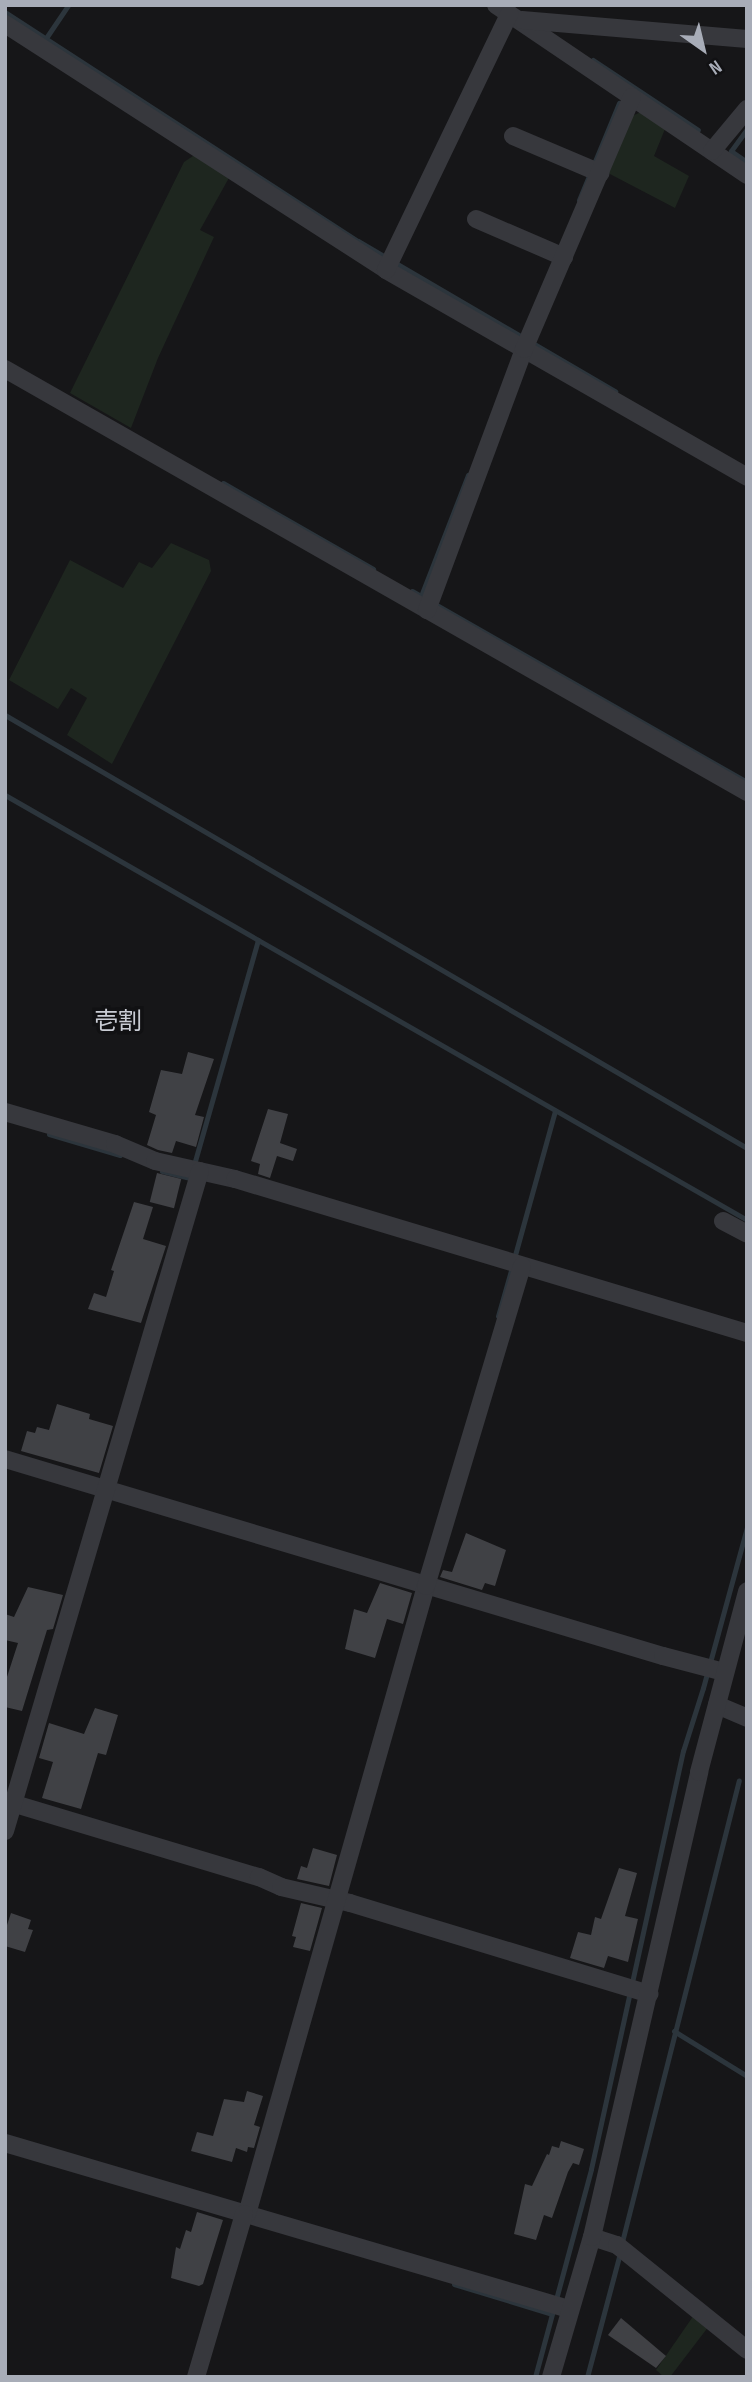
<!DOCTYPE html>
<html>
<head>
<meta charset="utf-8">
<style>
	body { margin:0 }
	#map { position:relative; width:752px; height:2382px; overflow:hidden; background:#161618; font-family:"Sofia Sans Condensed","Noto Sans JP",sans-serif }
	div>[style] { position:absolute }
	[style*='--x'] { left:calc(var(--x)*1px); top:calc(var(--y)*1px); width:calc(var(--w)*1px); rotate:calc(var(--a)*1deg) }
	.green>* { inset:0; background:#1e261f }
	.stream>* { height:5px; margin:-2.5px; padding:0 2.5px; transform-origin:2.5px; border-radius:2.5px; background:#2c353c }
	.building>* { inset:0; background:#404145; transform-origin:0 0 }
	.minor>* { height:18px; margin:-9px; padding:0 9px; transform-origin:9px; border-radius:9px; background:#37383d }
	span { translate:-50% -50%; white-space:nowrap; text-align:center; line-height:1.15; -webkit-text-stroke:7px #111113; paint-order:stroke }
	.neighbourhood-label { font-size:24px; color:#c9ccd4 }
	.frame { position:absolute; inset:0; border:7px solid #a8adb8; pointer-events:none }
	.north { position:absolute; left:668px; top:14px; width:70px; height:70px; -webkit-text-stroke:5px #111113; paint-order:stroke; rotate:146deg; font-size:19px; font-weight:700; line-height:28px; text-align:center; color:#a8adb8 }
	.north::after { content:''; display:block; margin:auto; width:24px; height:32px; background:#a8adb8; clip-path:polygon(50% 0,100% 100%,50% 72%,0 100%) }
</style>
</head>
<body>
<div id="map">
	<div class="green">
		<i style="clip-path:polygon(641px 112px,665px 129px,654px 156px,689px 176px,675px 208px,608px 173px,630px 117px)"></i>
		<i style="clip-path:polygon(196px 154px,230px 176px,200px 230px,214px 237px,158px 358px,131px 428px,70px 393px,184px 162px)"></i>
		<i style="clip-path:polygon(171px 543px,209px 560px,211px 571px,112px 764px,67px 735px,87px 698px,71px 688px,58px 709px,9px 680px,70px 560px,123px 588px,139px 562px,152px 568px)"></i>
		<i style="clip-path:polygon(694px 2315px,709px 2326px,670px 2377px,664px 2377px,656px 2370px)"></i>
	</div>
	<div class="stream">
		<i style="--x:5;--y:12;--w:421;--a:33"></i>
		<i style="--x:358;--y:241;--w:298;--a:30.3"></i>
		<i style="--x:46;--y:38;--w:40;--a:-56"></i>
		<i style="--x:593;--y:60;--w:126;--a:33.7"></i>
		<i style="--x:747;--y:129;--w:27;--a:126"></i>
		<i style="--x:731;--y:151;--w:19;--a:35"></i>
		<i style="--x:579;--y:200;--w:105;--a:-67.6"></i>
		<i style="--x:223;--y:483;--w:173;--a:29.8"></i>
		<i style="--x:412;--y:591;--w:386;--a:29.7"></i>
		<i style="--x:421;--y:596;--w:130;--a:-68.8"></i>
		<i style="--x:5;--y:715;--w:859;--a:30.27"></i>
		<i style="--x:5;--y:795;--w:855;--a:29.8"></i>
		<i style="--x:49;--y:1134;--w:74;--a:16.5"></i>
		<i style="--x:195;--y:1161;--w:230;--a:-74.1"></i>
		<i style="--x:162;--y:1171;--w:32;--a:14"></i>
		<i style="--x:515;--y:1255;--w:149;--a:-74.5"></i>
		<i style="--x:498;--y:1316;--w:51;--a:-74.1"></i>
		<i style="--x:674;--y:2031;--w:86;--a:31.7"></i>
		<i style="--x:622;--y:2242;--w:476;--a:-75.8"></i>
		<i style="--x:454;--y:2284;--w:102;--a:17"></i>
		<i style="--x:535;--y:2377;--w:215;--a:-74.9"></i>
		<i style="--x:591;--y:2169;--w:428;--a:-77.6"></i>
		<i style="--x:683;--y:1751;--w:66;--a:-72.4"></i>
		<i style="--x:703;--y:1688;--w:167;--a:-74.7"></i>
		<i style="--x:587;--y:2377;--w:124;--a:-75.1"></i>
	</div>
	<div class="building">
		<i style="clip-path:polygon(188px 1052px,214px 1059px,195px 1115px,204px 1117px,196px 1147px,176px 1141px,172px 1153px,158px 1150px,147px 1145px,156px 1115px,149px 1112px,161px 1070px,182px 1074px)"></i>
		<i style="clip-path:polygon(268px 1109px,288px 1114px,280px 1143px,297px 1149px,293px 1161px,277px 1156px,270px 1178px,258px 1174px,260px 1164px,251px 1161px)"></i>
		<i style="left:157px;top:1173px;width:25px;height:30px;rotate:14deg"></i>
		<i style="clip-path:polygon(134px 1202px,153px 1207px,143px 1239px,166px 1246px,141px 1323px,88px 1309px,94px 1293px,106px 1297px,114px 1271px,111px 1270px)"></i>
		<i style="clip-path:polygon(57px 1404px,90px 1414px,89px 1419px,113px 1426px,99px 1473px,21px 1451px,27px 1431px,35px 1433px,37px 1427px,49px 1430px)"></i>
		<i style="clip-path:polygon(466px 1533px,506px 1550px,495px 1586px,485px 1583px,482px 1590px,440px 1577px,443px 1570px,452px 1572px)"></i>
		<i style="clip-path:polygon(380px 1583px,412px 1593px,403px 1624px,387px 1619px,375px 1658px,345px 1649px,354px 1609px,367px 1613px)"></i>
		<i style="clip-path:polygon(28px 1587px,63px 1595px,53px 1629px,47px 1630px,22px 1711px,5px 1707px,5px 1683px,18px 1643px,5px 1640px,5px 1614px,14px 1617px)"></i>
		<i style="clip-path:polygon(95px 1708px,118px 1715px,106px 1755px,98px 1753px,81px 1809px,42px 1798px,53px 1762px,39px 1758px,49px 1723px,84px 1734px)"></i>
		<i style="clip-path:polygon(313px 1848px,337px 1855px,329px 1886px,297px 1879px,301px 1866px,307px 1868px)"></i>
		<i style="clip-path:polygon(619px 1868px,637px 1873px,625px 1916px,638px 1919px,628px 1962px,608px 1956px,604px 1968px,570px 1958px,578px 1932px,591px 1935px,595px 1917px,601px 1919px)"></i>
		<i style="clip-path:polygon(301px 1903px,322px 1908px,310px 1951px,293px 1947px,296px 1937px,292px 1936px)"></i>
		<i style="clip-path:polygon(11px 1913px,31px 1920px,28px 1929px,33px 1930px,25px 1952px,5px 1946px,5px 1931px)"></i>
		<i style="clip-path:polygon(247px 2091px,263px 2096px,254px 2125px,260px 2127px,254px 2148px,248px 2147px,247px 2152px,236px 2148px,232px 2162px,191px 2151px,197px 2132px,213px 2136px,224px 2099px,244px 2102px)"></i>
		<i style="clip-path:polygon(561px 2141px,584px 2149px,579px 2165px,573px 2163px,568px 2172px,552px 2218px,544px 2215px,536px 2240px,514px 2234px,525px 2184px,532px 2186px,547px 2154px,549px 2155px,552px 2146px,559px 2148px)"></i>
		<i style="clip-path:polygon(197px 2212px,223px 2220px,203px 2284px,199px 2286px,171px 2278px,176px 2247px,180px 2249px,186px 2230px,191px 2232px)"></i>
		<i style="clip-path:polygon(621px 2318px,666px 2356px,656px 2368px,608px 2335px)"></i>
	</div>
	<div class="minor">
		<i style="--x:496;--y:5;--w:303;--a:34.1"></i>
		<i style="--x:522;--y:20;--w:226;--a:4.8"></i>
		<i style="--x:5;--y:24;--w:454;--a:32.8"></i>
		<i style="--x:386;--y:270;--w:416;--a:29.8"></i>
		<i style="--x:513;--y:136;--w:95;--a:23"></i>
		<i style="--x:712;--y:151;--w:55;--a:-50.2"></i>
		<i style="--x:476;--y:219;--w:96;--a:23.4"></i>
		<i style="--x:386;--y:270;--w:284;--a:-64.3"></i>
		<i style="--x:5;--y:369;--w:854;--a:29.69"></i>
		<i style="--x:427;--y:610;--w:278;--a:-69.6"></i>
		<i style="--x:524;--y:349;--w:274;--a:-66.8"></i>
		<i style="--x:5;--y:1112;--w:115;--a:16.2"></i>
		<i style="--x:115;--y:1144;--w:43;--a:23"></i>
		<i style="--x:155;--y:1161;--w:82;--a:12.7"></i>
		<i style="--x:235;--y:1179;--w:535;--a:16.74"></i>
		<i style="--x:723;--y:1221;--w:27;--a:28"></i>
		<i style="--x:5;--y:1459;--w:687;--a:16.67"></i>
		<i style="--x:663;--y:1656;--w:63;--a:14.7"></i>
		<i style="--x:717;--y:1705;--w:33;--a:23"></i>
		<i style="--x:5;--y:1801;--w:265;--a:16.7"></i>
		<i style="--x:259;--y:1877;--w:24;--a:24"></i>
		<i style="--x:281;--y:1887;--w:71;--a:13.1"></i>
		<i style="--x:350;--y:1903;--w:313;--a:16.9"></i>
		<i style="--x:5;--y:1831;--w:688;--a:-73.54"></i>
		<i style="--x:5;--y:2143;--w:588;--a:16.4"></i>
		<i style="--x:247;--y:2214;--w:653;--a:-74.09"></i>
		<i style="--x:426;--y:1586;--w:334;--a:-73.3"></i>
		<i style="--x:592;--y:2237;--w:26;--a:18"></i>
		<i style="--x:617;--y:2245;--w:167;--a:38.9"></i>
		<i style="--x:196;--y:2377;--w:170;--a:-73.6"></i>
		<i style="--x:551;--y:2377;--w:146;--a:-73.7"></i>
		<i style="--x:592;--y:2237;--w:477;--a:-77"></i>
		<i style="--x:699;--y:1772;--w:187;--a:-75.1"></i>
	</div>
	<div class="neighbourhood-label">
		<span style="left:118px;top:1022px">壱割</span>
	</div>
	<div class="frame"></div>
	<div class="north">N</div>
</div>
</body>
</html>
